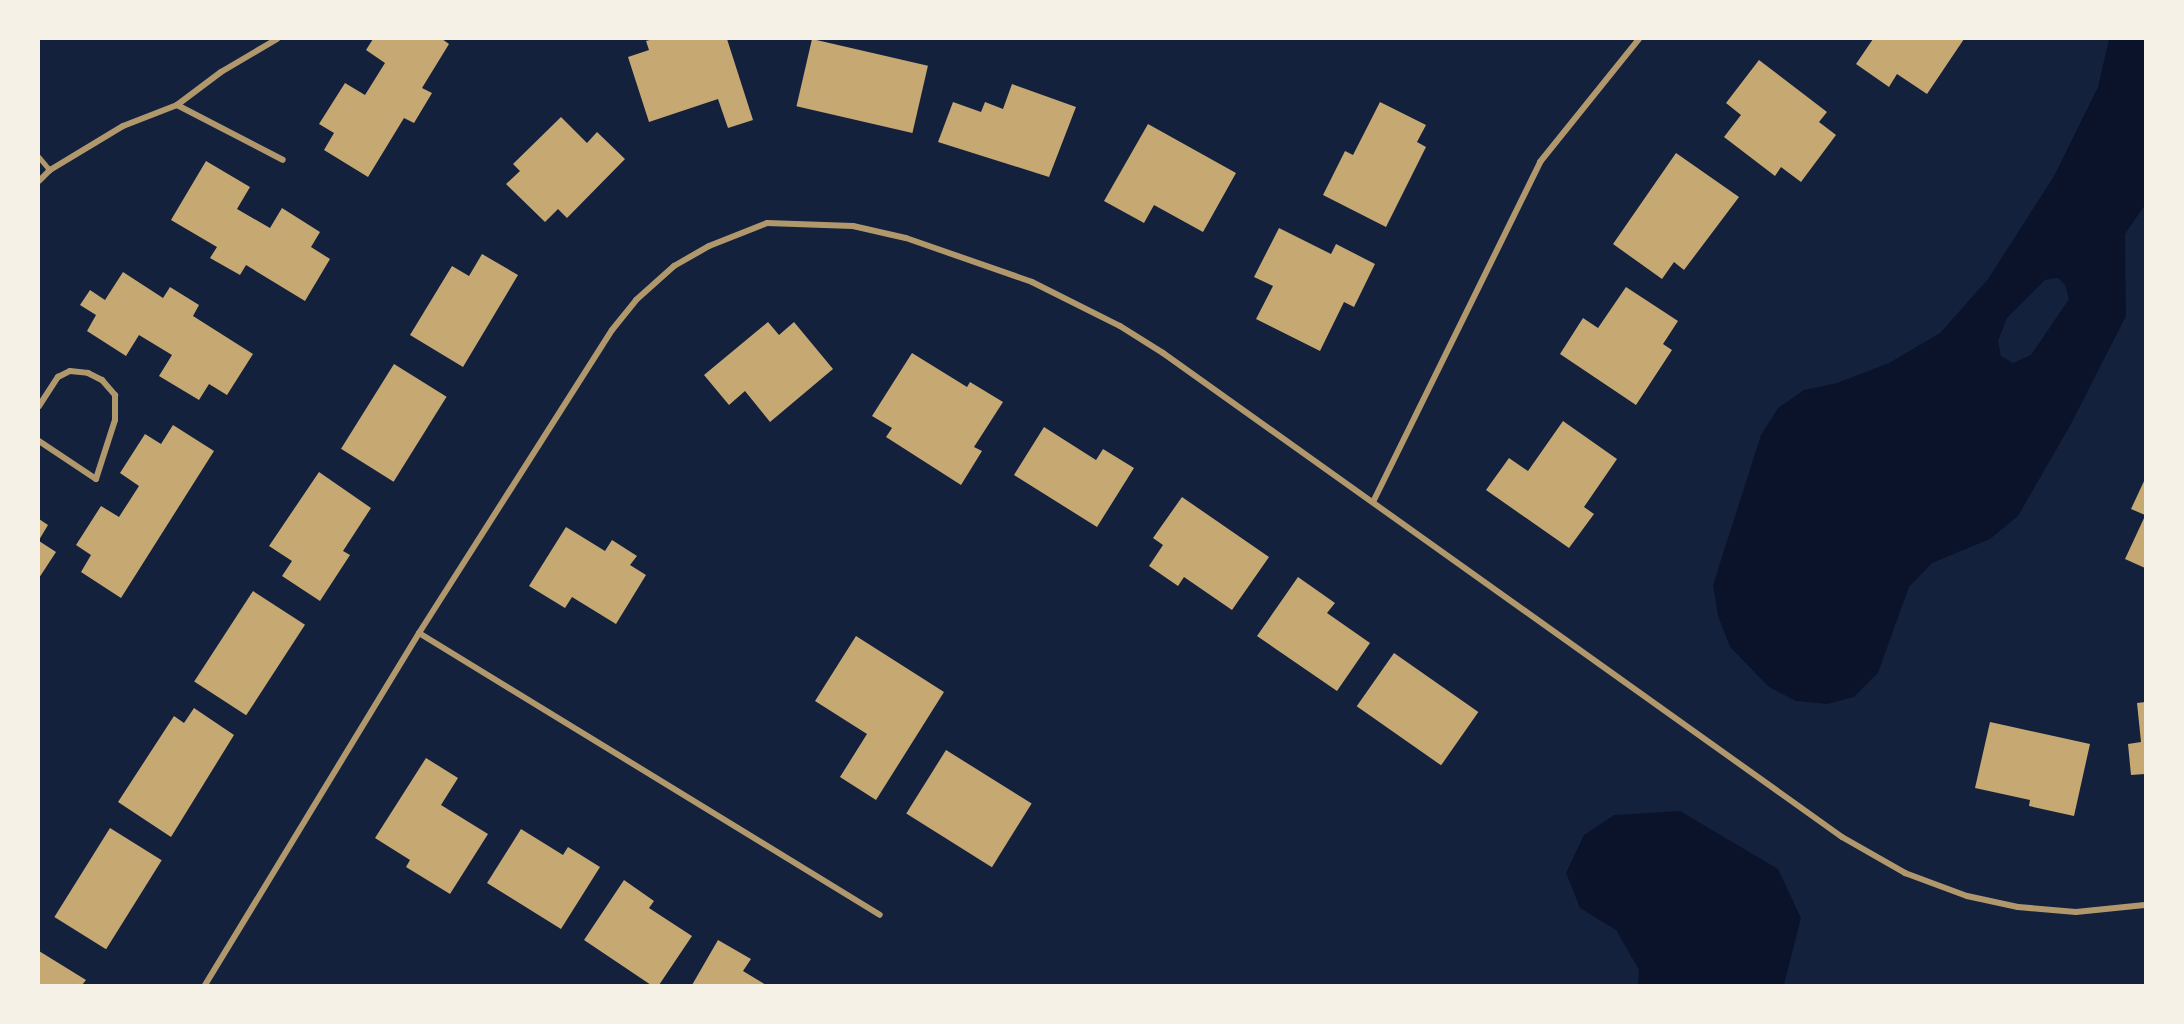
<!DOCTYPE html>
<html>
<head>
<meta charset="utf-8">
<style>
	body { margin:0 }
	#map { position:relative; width:2184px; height:1024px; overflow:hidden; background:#14213d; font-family:"DM Sans",sans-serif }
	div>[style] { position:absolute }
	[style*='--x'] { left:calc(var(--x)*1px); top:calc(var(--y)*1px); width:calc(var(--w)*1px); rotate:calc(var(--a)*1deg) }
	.water>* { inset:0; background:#0b132b }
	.building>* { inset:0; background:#c6a872; transform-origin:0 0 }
	.service>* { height:4.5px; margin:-2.25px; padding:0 2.25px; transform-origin:2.25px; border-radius:2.25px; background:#b1986c }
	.minor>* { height:6px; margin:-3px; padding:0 3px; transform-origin:3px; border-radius:3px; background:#b1986c }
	span { translate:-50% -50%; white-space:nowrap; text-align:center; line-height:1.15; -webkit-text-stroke:6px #f6f1e7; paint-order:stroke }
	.frame { position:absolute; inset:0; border:40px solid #f6f1e7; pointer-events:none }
</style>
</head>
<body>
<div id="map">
	<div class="water">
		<i style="clip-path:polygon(evenodd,2109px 39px,2145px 39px,2145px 205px,2125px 234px,2126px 316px,2071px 424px,2018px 516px,1990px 539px,1932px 563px,1909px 587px,1878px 673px,1854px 697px,1827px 704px,1796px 701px,1769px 687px,1730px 647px,1718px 616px,1713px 585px,1761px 435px,1778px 408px,1804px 390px,1837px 383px,1889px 363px,1940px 333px,1988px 279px,2054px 176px,2098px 87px,2109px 39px,2058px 278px,2065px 285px,2069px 299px,2031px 355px,2013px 363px,2001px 356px,1998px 341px,2007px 318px,2045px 280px,2058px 278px)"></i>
		<i style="clip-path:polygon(1680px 811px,1778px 869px,1801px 918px,1784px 985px,1638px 985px,1639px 970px,1616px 930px,1580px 908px,1566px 873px,1584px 835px,1614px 815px)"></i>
	</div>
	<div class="building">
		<i style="clip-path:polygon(373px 39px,442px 39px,449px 44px,422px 88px,432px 93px,414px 123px,404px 118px,368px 177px,324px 150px,334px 133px,319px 124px,345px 83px,365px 95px,385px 63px,366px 50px)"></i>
		<i style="clip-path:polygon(653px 39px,727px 39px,753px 120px,728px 128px,718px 99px,649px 122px,628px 57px,649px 50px,646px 41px)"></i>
		<i style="left:812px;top:39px;width:119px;height:69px;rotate:13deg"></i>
		<i style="clip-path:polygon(1873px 39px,1964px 39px,1927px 94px,1897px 74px,1889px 87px,1856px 64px)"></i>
		<i style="clip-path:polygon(1759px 60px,1827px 112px,1819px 122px,1836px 135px,1801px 182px,1781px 167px,1775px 176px,1724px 137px,1741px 115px,1726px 103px)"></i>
		<i style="clip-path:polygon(1012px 84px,1076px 107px,1049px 177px,938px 142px,953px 102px,981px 112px,985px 102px,1003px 109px)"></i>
		<i style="clip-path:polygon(1380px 102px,1426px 125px,1417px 142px,1426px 147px,1386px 227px,1323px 195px,1345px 151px,1353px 155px)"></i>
		<i style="clip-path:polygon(561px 117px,587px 143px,597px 132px,625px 159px,567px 218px,558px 209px,545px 222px,506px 184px,520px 171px,513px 164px)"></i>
		<i style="clip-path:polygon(1148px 124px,1236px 173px,1203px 232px,1154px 205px,1144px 223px,1104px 201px)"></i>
		<i style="clip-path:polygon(1676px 153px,1739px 197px,1684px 270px,1674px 262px,1662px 279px,1613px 244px)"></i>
		<i style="clip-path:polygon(206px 161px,250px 187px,237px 209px,270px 228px,282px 208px,320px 232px,311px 247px,330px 259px,305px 301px,246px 265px,240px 275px,210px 258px,217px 247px,171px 220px)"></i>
		<i style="clip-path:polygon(1279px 228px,1331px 254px,1336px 244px,1375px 264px,1354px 307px,1344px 302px,1320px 351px,1256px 319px,1273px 286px,1254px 277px)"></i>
		<i style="clip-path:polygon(482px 254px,518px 275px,463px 367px,410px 335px,452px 266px,469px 276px)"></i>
		<i style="clip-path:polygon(123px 272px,163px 298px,170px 287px,199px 305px,193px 316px,253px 354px,227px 395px,209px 384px,199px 400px,159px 376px,172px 355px,139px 335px,126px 356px,87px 331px,96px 315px,80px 305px,90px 290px,105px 300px)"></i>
		<i style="clip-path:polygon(1626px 287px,1678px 321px,1663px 344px,1672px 350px,1636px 405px,1560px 354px,1583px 318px,1598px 328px)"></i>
		<i style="clip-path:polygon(768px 322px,779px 335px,794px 322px,833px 369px,770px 422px,745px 391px,729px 405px,704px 375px)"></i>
		<i style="clip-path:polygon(912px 353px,967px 387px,970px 382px,1003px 402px,974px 447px,982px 451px,961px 485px,886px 437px,892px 428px,872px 416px)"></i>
		<i style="left:394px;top:364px;width:62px;height:100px;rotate:32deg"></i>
		<i style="clip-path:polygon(1563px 421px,1617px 459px,1584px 507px,1594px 514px,1569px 548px,1486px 490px,1509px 458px,1528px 471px)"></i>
		<i style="clip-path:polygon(173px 425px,214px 451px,121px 598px,81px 572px,91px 555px,76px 545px,101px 506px,119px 517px,139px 486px,120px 473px,145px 434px,161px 444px)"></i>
		<i style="clip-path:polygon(1044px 427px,1096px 460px,1103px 449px,1134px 468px,1097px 527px,1014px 475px)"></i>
		<i style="clip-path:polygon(319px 472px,371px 508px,343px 551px,350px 555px,320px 601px,282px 576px,292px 561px,269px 546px)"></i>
		<i style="clip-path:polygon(2145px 479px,2145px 515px,2131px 509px)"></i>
		<i style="clip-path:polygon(1182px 497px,1269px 557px,1232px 610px,1184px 577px,1178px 586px,1149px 566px,1163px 545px,1153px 538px)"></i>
		<i style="clip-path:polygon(2145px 516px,2145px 568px,2125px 559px)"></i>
		<i style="clip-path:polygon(39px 519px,48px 525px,39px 540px)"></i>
		<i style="clip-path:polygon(566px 527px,605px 551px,612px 540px,637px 556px,630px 565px,646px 575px,616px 624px,572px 597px,565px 608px,529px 586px)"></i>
		<i style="clip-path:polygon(39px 541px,56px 552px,39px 578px)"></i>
		<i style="clip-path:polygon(1298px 577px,1335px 603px,1327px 613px,1370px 643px,1337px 691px,1257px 636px)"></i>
		<i style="left:253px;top:591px;width:62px;height:108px;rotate:33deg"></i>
		<i style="clip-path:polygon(856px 636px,944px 692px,876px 800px,840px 777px,867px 734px,815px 701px)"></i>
		<i style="left:1394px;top:653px;width:103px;height:65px;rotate:35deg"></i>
		<i style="clip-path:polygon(2145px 702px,2145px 774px,2131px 775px,2128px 744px,2141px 742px,2137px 703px)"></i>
		<i style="clip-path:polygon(194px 708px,234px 735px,171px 837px,118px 802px,174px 716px,184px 723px)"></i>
		<i style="clip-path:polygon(1990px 722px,2090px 744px,2074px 816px,2029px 806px,2030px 800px,1975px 788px)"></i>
		<i style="left:946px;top:750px;width:101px;height:75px;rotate:32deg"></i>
		<i style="clip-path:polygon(426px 758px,458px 778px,441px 805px,488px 834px,450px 894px,406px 867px,410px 860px,375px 838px)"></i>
		<i style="left:110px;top:828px;width:61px;height:105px;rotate:32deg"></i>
		<i style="clip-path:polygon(521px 829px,563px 855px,568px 847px,600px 867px,561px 929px,487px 883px)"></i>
		<i style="clip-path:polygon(624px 880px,654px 901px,649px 908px,692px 936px,659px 985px,651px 985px,584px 940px)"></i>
		<i style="clip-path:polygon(718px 940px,751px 959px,743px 971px,766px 985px,692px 985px)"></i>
		<i style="clip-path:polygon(39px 951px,86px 980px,82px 985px,39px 985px)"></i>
	</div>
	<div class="service">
		<i style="--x:39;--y:157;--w:17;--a:50"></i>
	</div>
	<div class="minor">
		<i style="--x:177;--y:105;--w:119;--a:27.4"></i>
		<i style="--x:39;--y:181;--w:16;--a:-45"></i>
		<i style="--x:50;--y:170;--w:85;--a:-31.1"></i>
		<i style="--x:123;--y:126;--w:58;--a:-21.3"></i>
		<i style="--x:177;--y:105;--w:55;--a:-36.9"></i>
		<i style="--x:221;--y:72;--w:65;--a:-30.5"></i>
		<i style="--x:39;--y:406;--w:35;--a:-57"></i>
		<i style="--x:58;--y:377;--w:13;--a:-27"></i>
		<i style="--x:70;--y:371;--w:18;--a:6"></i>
		<i style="--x:88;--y:373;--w:16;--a:27"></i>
		<i style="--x:102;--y:380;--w:20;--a:49"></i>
		<i style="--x:115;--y:395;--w:25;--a:90"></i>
		<i style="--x:115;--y:420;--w:62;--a:107.9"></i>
		<i style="--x:96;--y:479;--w:69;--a:-146.3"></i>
		<i style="--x:1373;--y:502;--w:379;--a:-63.8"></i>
		<i style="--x:1540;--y:162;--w:158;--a:-51.2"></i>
		<i style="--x:419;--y:633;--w:540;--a:31.45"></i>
		<i style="--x:205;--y:985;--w:412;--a:-58.7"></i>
		<i style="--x:419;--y:633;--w:359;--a:-57.5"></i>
		<i style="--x:612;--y:330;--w:38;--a:-51"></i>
		<i style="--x:636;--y:300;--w:51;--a:-41.8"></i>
		<i style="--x:674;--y:266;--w:40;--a:-29.7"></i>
		<i style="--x:709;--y:246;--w:62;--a:-21.6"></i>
		<i style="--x:767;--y:223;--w:86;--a:2"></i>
		<i style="--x:853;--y:226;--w:54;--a:12.8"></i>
		<i style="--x:906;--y:238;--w:133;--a:19.2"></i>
		<i style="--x:1032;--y:282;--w:98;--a:26.6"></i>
		<i style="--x:1120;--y:326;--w:51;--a:32.1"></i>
		<i style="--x:1163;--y:353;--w:834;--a:35.48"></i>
		<i style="--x:1842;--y:837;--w:73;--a:29.7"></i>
		<i style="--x:1905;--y:873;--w:66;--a:20.4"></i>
		<i style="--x:1967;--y:896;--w:52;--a:12.2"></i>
		<i style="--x:2018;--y:907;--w:58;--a:4.9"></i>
		<i style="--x:2076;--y:912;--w:69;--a:-5.8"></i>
	</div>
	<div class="frame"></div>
</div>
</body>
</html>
